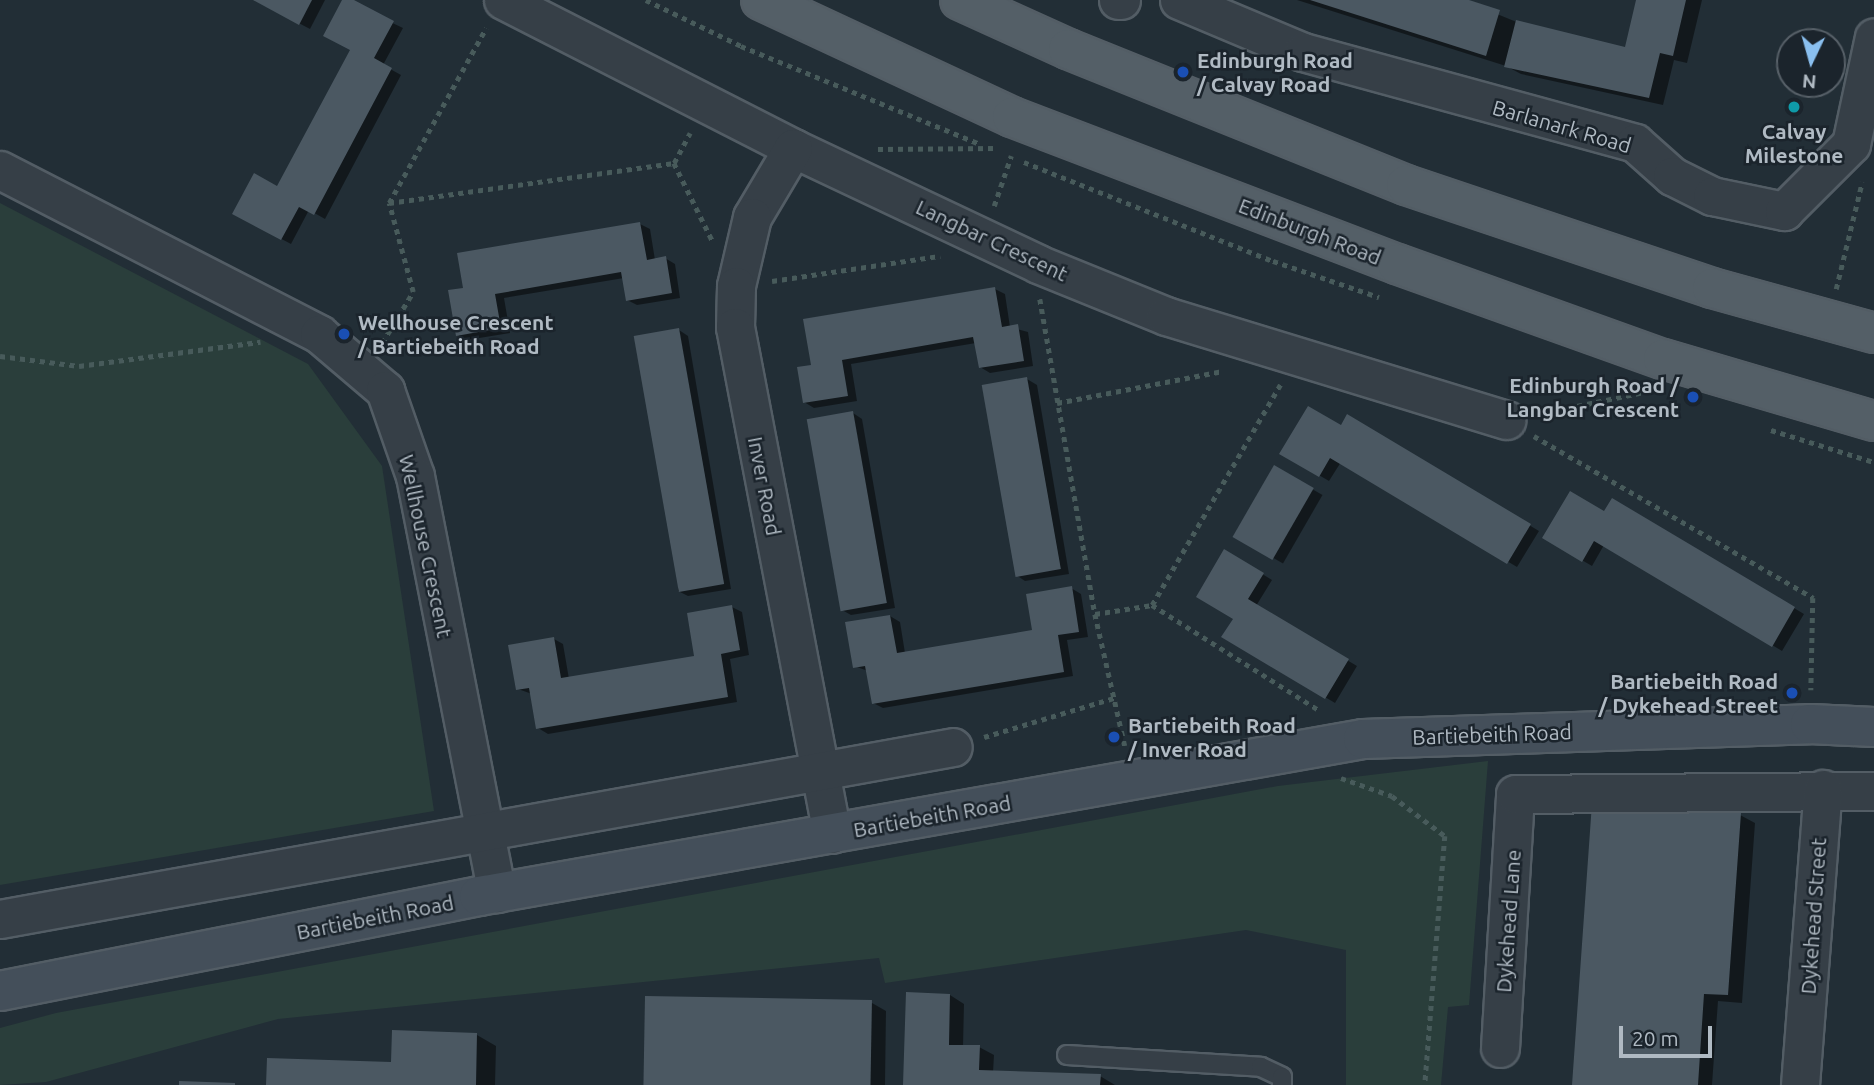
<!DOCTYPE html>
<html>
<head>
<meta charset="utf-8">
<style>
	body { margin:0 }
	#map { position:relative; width:1874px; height:1085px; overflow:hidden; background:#222e36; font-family:Ubuntu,sans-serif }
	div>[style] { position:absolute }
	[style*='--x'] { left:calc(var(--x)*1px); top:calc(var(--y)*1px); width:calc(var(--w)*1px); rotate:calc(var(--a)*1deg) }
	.green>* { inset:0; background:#2a3e3b }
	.shadow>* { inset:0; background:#0007; transform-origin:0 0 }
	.building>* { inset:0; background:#4b5862; transform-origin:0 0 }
	.path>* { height:4.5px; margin-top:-2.25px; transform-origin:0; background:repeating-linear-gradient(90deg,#485b5b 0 5px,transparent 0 10px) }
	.roads { filter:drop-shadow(2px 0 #535d65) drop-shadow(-2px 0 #535d65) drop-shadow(0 2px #535d65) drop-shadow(0 -2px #535d65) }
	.lane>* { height:18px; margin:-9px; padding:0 9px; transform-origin:9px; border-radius:9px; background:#363f47 }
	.street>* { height:37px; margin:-18.5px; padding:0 18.5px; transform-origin:18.5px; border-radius:18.5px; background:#363f47 }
	.secondary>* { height:38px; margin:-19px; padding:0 19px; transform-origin:19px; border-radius:19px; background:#444f5a }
	.primary>* { height:38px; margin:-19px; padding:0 19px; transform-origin:19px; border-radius:19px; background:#545f67 }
	.dots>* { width:19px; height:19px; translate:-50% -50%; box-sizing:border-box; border:4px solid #1b242c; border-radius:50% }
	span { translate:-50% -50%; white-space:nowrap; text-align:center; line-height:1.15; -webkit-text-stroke:5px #1b242c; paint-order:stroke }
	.poi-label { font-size:21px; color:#b0bac3; font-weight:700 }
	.left { translate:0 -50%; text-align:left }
	.right { translate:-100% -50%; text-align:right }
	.street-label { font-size:21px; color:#b0bac3 }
	.north { position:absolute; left:1776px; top:28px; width:70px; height:70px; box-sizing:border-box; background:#1b242c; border:2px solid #576068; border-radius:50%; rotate:185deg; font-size:19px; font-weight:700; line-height:28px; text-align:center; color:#b0bac3 }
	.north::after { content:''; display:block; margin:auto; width:24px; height:32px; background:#8abfef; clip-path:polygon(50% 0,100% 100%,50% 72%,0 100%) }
	.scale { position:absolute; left:1619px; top:1026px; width:93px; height:32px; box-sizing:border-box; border:4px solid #b0bac3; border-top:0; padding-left:9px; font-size:21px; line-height:24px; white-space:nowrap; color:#b0bac3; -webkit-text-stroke:5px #1b242c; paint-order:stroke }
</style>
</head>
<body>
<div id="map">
	<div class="green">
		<i style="clip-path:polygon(0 203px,308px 364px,382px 466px,434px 811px,0 885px)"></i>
		<i style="clip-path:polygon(1488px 761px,1469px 1005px,1448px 1007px,1441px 1085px,1346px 1085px,1346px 950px,1246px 930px,885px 983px,879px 958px,278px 1019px,46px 1082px,0 1085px,0 1028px,56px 1013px,1278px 786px)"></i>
	</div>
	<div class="shadow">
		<i style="clip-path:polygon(255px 0,325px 0,310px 29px)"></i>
		<i style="clip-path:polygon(344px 0,403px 28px,383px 65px,401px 75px,325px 219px,309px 210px,291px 244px,234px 214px,278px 188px,352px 49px)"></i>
		<i style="clip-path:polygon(1297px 0,1463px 0,1519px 23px,1626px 49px,1638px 0,1702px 0,1687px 63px,1674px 60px,1663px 105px,1521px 74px,1506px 66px)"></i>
		<i style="clip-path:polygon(640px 224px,650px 229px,655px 260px,665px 258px,675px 264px,680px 298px,637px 305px,627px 300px,624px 278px,504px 298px,510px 333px,467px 340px,457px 334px,465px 289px)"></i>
		<i style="clip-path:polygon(995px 289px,1005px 294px,1010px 327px,1028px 332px,1033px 366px,990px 373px,980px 367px,976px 343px,851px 364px,857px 401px,814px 408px,804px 402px,813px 366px)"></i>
		<i style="clip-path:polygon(679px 330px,688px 336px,731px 589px,688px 596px,678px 591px)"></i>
		<i style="clip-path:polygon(1027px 379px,1037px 385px,1069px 574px,1025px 581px,1016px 575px)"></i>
		<i style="clip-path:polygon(853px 413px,862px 419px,895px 608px,851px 615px,842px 610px)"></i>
		<i style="clip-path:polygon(1348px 417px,1539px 531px,1517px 567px,1341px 462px,1329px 481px,1281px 453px,1341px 428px)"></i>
		<i style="left:1274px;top:467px;width:56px;height:79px;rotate:30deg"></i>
		<i style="clip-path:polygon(1613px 500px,1804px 614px,1782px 651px,1604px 545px,1592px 566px,1544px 538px,1605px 513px)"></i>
		<i style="clip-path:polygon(1225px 551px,1272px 580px,1256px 606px,1357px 666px,1335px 703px,1224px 637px,1235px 618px)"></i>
		<i style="clip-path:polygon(1071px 588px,1081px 594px,1088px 637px,1067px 640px,1073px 676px,883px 708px,873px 703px,868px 671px,854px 666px,890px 616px,900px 622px,905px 653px,1034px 631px)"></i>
		<i style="clip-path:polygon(732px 607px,742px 612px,749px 655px,730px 659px,737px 702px,548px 734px,538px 728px,532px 694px,518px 689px,554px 639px,563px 644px,569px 679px,696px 657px)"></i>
		<i style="clip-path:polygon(1740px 815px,1755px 823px,1742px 1003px,1718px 1001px,1712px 1085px,1573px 1085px)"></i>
		<i style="clip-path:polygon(950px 995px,964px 1004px,963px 1047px,979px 1047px,994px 1055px,993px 1073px,1100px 1076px,1115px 1085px,905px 1085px)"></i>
		<i style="clip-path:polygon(872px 1003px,886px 1011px,885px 1085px,644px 1085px)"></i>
		<i style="clip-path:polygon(477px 1035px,496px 1046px,495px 1085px,268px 1085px,393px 1064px)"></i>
	</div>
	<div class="building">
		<i style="clip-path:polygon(253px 0,312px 0,299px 25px)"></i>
		<i style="clip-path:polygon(342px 0,354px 0,394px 21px,374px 58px,392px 68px,314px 215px,299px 207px,281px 240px,232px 214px,254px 173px,277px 186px,350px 50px,323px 36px)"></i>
		<i style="clip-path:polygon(1310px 0,1469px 0,1500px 10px,1486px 56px)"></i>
		<i style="clip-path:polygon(1636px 0,1686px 0,1673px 56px,1660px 53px,1649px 98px,1504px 67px,1516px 20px,1625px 47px)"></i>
		<i style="clip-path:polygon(640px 222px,647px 260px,666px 256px,672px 293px,626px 301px,621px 272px,495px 294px,501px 328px,456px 336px,448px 290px,463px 288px,457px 253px)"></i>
		<i style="clip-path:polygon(995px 287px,1002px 327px,1018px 324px,1024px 361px,979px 368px,973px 337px,842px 360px,848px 396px,803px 403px,797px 367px,811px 365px,803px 319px)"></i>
		<i style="left:679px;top:328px;width:260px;height:46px;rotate:80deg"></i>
		<i style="left:1027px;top:377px;width:195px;height:46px;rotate:80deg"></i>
		<i style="clip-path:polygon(1308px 406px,1341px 425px,1347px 414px,1531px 524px,1507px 564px,1330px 458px,1319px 477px,1279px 454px)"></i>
		<i style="left:853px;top:411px;width:195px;height:47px;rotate:80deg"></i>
		<i style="left:1274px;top:465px;width:46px;height:83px;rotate:30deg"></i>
		<i style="clip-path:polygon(1570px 491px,1604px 511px,1612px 498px,1795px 607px,1772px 647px,1594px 541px,1582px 562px,1542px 538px)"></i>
		<i style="clip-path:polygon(1224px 549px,1264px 573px,1248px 599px,1349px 659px,1325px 699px,1221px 637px,1233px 619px,1196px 597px)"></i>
		<i style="clip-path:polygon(1072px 586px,1079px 632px,1058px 635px,1064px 672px,872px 704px,865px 666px,853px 668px,845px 622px,890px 615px,897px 653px,1032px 630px,1026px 594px)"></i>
		<i style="clip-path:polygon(732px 605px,740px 650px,721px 654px,728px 697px,536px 729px,529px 688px,516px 690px,508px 645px,554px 637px,561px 678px,694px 656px,687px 613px)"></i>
		<i style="clip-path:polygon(1592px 803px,1741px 813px,1728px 995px,1704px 994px,1698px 1085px,1572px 1085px)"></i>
		<i style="clip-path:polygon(906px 992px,950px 994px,949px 1045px,980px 1045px,979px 1070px,1101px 1074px,1100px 1085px,903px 1085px)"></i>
		<i style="left:645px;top:996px;width:227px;height:89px;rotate:1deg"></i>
		<i style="clip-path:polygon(392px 1030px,477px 1033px,476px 1085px,266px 1085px,267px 1058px,391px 1062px)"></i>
		<i style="clip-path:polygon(179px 1081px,235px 1083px,235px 1085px,179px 1085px)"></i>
	</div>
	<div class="path">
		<i style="--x:646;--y:0;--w:106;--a:25.8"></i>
		<i style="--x:741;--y:46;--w:258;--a:22.3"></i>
		<i style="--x:878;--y:149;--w:119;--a:-0.5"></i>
		<i style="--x:1024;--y:162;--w:268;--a:21.7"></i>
		<i style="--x:1273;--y:261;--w:112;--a:18.8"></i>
		<i style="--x:674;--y:163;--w:34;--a:-62"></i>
		<i style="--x:389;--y:203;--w:288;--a:-8"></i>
		<i style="--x:674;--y:163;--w:86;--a:63.7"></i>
		<i style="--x:994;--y:206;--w:53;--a:-71.2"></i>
		<i style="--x:772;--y:281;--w:170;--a:-8.5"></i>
		<i style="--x:1836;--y:289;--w:110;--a:-76.3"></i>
		<i style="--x:1040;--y:299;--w:320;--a:80.1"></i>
		<i style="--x:1095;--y:614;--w:58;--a:-9"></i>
		<i style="--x:1152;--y:605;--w:199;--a:32.2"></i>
		<i style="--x:382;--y:343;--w:60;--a:-58.7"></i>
		<i style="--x:413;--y:292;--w:92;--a:-105.1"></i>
		<i style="--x:389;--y:203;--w:200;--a:-61"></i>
		<i style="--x:0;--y:356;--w:80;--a:7.2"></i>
		<i style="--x:79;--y:366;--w:183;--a:-7.6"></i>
		<i style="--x:1057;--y:403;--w:169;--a:-10.9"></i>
		<i style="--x:1538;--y:414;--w:113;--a:-11.7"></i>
		<i style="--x:1771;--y:430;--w:108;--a:17.3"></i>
		<i style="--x:1534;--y:436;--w:323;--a:30.1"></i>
		<i style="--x:1813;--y:598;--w:92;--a:91.2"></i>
		<i style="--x:1152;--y:605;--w:255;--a:-59.8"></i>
		<i style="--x:1095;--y:614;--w:135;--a:77.2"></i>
		<i style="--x:984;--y:737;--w:136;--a:-16.7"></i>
		<i style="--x:1341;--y:778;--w:54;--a:19.4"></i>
		<i style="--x:1392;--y:796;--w:66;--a:37"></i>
		<i style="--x:1445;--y:836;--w:250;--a:94.6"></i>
	</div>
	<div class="roads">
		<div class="lane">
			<i style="--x:1067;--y:1055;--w:194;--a:3.5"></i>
			<i style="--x:1261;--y:1067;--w:23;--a:25"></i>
			<i style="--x:1282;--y:1077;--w:8;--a:90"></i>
		</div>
		<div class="street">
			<i style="--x:503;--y:0;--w:326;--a:27"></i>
			<i style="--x:793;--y:148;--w:271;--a:25.3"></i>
			<i style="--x:1038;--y:264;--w:138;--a:22.1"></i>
			<i style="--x:1166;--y:316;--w:356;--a:17"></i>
			<i style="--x:1118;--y:0;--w:3;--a:0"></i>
			<i style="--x:1179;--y:0;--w:134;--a:22.8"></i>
			<i style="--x:1303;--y:52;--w:344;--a:15.3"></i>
			<i style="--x:1635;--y:143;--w:50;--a:41.7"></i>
			<i style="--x:1672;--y:176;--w:45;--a:26.6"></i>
			<i style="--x:1712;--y:196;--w:74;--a:11.8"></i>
			<i style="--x:1784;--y:211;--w:95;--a:-45"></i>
			<i style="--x:1851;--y:144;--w:109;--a:-77.9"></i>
			<i style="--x:793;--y:148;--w:80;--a:120.7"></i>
			<i style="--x:752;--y:217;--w:71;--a:103.1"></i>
			<i style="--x:736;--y:286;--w:41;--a:91.4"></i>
			<i style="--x:735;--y:327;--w:516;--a:79.17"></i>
			<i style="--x:0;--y:170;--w:359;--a:27.2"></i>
			<i style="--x:319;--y:334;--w:87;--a:40.3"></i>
			<i style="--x:385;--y:390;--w:91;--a:70.8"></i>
			<i style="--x:415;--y:476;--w:425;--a:78.9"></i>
			<i style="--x:0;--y:919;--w:968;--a:-10.23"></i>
			<i style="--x:1500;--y:1048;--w:254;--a:-86.6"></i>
			<i style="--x:1515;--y:794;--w:359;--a:-0.5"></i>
			<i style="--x:1800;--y:1085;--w:297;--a:-85.6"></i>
		</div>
		<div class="secondary">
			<i style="--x:0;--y:991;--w:488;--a:-11.2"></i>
			<i style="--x:479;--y:896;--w:898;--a:-10.07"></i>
			<i style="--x:1363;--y:739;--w:447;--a:-1.9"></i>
			<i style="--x:1810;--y:724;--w:64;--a:2.7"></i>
		</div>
		<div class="primary">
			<i style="--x:761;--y:0;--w:277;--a:25"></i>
			<i style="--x:1012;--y:117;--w:412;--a:20.9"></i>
			<i style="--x:1397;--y:264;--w:282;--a:19.7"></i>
			<i style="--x:1663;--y:359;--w:220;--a:16.4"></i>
			<i style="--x:960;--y:0;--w:119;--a:24.4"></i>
			<i style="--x:1068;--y:49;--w:364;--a:21.9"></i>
			<i style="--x:1406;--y:185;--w:323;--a:18.6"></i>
			<i style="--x:1712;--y:288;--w:168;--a:15.5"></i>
		</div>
	</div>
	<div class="dots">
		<i style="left:1183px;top:72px;background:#1a4fb4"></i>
		<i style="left:1794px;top:107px;background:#0f9aa8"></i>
		<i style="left:344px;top:334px;background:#1a4fb4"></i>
		<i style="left:1693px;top:397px;background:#1a4fb4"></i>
		<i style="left:1792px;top:693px;background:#1a4fb4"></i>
		<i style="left:1114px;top:737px;background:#1a4fb4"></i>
	</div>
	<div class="poi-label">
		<span class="left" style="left:1197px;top:72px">Edinburgh Road<br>/ Calvay Road</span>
		<span style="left:1794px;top:143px">Calvay<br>Milestone</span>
		<span class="left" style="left:358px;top:334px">Wellhouse Crescent<br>/ Bartiebeith Road</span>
		<span class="right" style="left:1679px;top:397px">Edinburgh Road /<br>Langbar Crescent</span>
		<span class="right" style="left:1778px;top:693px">Bartiebeith Road<br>/ Dykehead Street</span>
		<span class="left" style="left:1128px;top:737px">Bartiebeith Road<br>/ Inver Road</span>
	</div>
	<div class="street-label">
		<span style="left:1562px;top:126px;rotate:16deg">Barlanark Road</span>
		<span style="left:1310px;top:231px;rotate:21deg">Edinburgh Road</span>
		<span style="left:992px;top:240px;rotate:25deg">Langbar Crescent</span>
		<span style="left:765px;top:486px;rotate:79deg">Inver Road</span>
		<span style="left:426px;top:546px;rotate:78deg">Wellhouse Crescent</span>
		<span style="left:1492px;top:734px;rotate:-2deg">Bartiebeith Road</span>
		<span style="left:932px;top:816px;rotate:-10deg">Bartiebeith Road</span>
		<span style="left:1813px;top:916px;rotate:-86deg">Dykehead Street</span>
		<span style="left:375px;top:917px;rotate:-11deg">Bartiebeith Road</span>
		<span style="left:1508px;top:921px;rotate:-86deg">Dykehead Lane</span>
	</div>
	<div class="north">N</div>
	<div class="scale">20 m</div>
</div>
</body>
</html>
